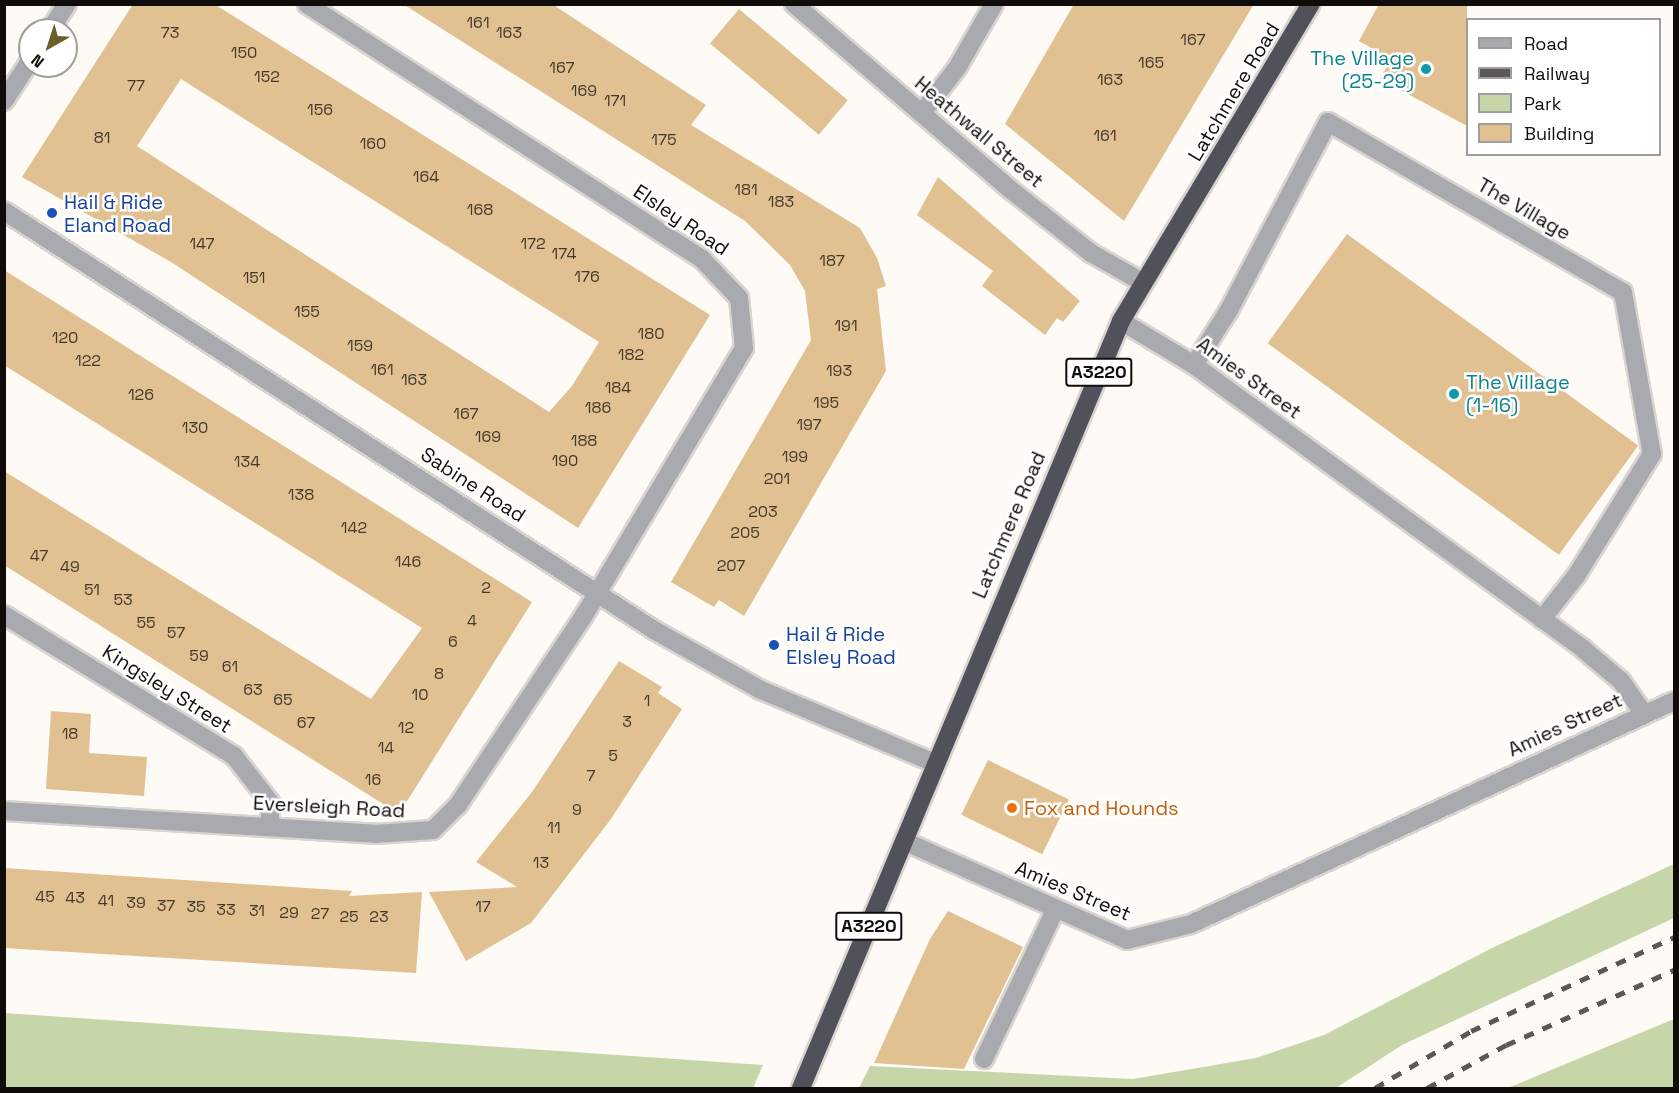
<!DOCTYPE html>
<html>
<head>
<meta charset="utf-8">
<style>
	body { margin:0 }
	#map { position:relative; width:1679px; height:1093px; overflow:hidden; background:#fefaf6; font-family:"Space Grotesk",sans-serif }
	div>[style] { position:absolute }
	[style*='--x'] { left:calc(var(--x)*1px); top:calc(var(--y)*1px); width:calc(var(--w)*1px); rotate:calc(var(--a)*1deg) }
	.green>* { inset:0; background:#c6d6a9 }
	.building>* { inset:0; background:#e1c192; transform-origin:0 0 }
	.roads { filter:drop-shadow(2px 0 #d8d4d0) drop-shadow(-2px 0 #d8d4d0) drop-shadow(0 2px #d8d4d0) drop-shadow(0 -2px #d8d4d0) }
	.minor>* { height:18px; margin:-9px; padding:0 9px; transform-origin:9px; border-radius:9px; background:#a9aaaf }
	.highway>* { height:18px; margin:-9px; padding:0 9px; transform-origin:9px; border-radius:9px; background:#50515b }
	.rail>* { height:4.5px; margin-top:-2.25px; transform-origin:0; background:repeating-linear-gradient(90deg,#5c5855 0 10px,transparent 0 20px) }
	.dots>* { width:16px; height:16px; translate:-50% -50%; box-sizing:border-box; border:3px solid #fff; border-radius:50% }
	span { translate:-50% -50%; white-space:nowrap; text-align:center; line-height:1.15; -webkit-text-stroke:5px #fff; paint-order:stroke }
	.number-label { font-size:16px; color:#44392b }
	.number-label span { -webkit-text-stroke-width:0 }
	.shield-label span { padding:2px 4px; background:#fff; border:2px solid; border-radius:4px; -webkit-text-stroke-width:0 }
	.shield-label { font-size:18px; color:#100c09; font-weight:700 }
	.culture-label { font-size:20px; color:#0d838f }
	.right { translate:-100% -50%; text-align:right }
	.left { translate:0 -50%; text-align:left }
	.street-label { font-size:20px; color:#100c09 }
	.transit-label { font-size:20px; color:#164399 }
	.food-label { font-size:20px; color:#c56008 }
	.frame { position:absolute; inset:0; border:6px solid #100c09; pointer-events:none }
	.legend { position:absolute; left:1466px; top:18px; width:195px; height:138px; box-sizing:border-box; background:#fff; border:2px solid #9f9e9d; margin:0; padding:8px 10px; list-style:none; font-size:18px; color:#100c09 }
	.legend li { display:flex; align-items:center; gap:12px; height:30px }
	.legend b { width:30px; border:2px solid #9f9e9d }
	.north { position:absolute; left:18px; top:18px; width:60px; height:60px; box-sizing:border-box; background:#fff; border:2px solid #9f9e9d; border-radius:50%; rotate:219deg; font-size:16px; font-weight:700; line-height:24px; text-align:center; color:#100c09 }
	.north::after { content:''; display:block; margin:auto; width:21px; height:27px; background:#6b5e2b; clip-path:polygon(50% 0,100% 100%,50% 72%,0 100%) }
</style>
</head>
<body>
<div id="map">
	<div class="green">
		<i style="clip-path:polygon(1674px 864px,1674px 918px,1402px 1045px,1336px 1088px,859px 1088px,870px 1066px,1133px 1079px,1256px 1058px,1324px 1035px,1492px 948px)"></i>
		<i style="clip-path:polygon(4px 1013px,5px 1013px,763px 1065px,753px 1088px,5px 1088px)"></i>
		<i style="clip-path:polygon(1674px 1019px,1674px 1088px,1508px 1088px)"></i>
	</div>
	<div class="building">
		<i style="clip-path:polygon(evenodd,133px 4px,214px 4px,710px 315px,578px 528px,171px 262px,22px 177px,133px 4px,181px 79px,599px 342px,572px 386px,549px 412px,137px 146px,181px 79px)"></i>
		<i style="clip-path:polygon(403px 4px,552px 4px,706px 105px,691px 125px,860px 228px,877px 258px,886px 286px,877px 289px,886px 371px,744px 616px,719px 600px,714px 607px,671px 582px,811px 340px,805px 291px,790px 265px,745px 221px)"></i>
		<i style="clip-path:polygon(1074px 4px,1254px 4px,1124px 221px,1005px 124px)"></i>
		<i style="clip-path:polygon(1379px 4px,1467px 4px,1467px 126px,1380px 79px,1391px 59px,1359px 41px)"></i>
		<i style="left:739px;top:9px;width:142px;height:45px;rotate:40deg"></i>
		<i style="clip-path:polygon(938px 177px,1080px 301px,1063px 322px,1057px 318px,1045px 335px,982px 286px,993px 271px,917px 215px)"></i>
		<i style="left:1347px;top:234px;width:360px;height:135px;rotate:36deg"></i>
		<i style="clip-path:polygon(4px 270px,532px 602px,399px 814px,4px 565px,4px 471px,371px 699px,422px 628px,4px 365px)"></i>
		<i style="clip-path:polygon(619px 661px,662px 687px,658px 693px,682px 709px,611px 819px,531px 923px,466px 961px,429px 892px,517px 887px,476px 862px,532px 792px)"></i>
		<i style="clip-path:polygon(51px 711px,91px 714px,89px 753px,147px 757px,144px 796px,46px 789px)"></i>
		<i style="left:988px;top:760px;width:90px;height:61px;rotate:26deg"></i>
		<i style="clip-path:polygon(4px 868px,352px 891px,349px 896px,422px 892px,416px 973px,4px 948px)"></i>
		<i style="clip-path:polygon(948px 911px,1023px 947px,964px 1069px,874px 1063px,930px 939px)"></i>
	</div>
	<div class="roads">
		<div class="minor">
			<i style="--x:794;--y:4;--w:286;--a:40.6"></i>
			<i style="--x:1011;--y:190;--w:102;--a:38.2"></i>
			<i style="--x:1091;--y:253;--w:59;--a:29.6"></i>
			<i style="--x:50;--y:30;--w:31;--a:-57"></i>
			<i style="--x:4;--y:101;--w:48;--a:-57"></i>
			<i style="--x:922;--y:113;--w:57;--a:-52.1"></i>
			<i style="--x:957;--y:68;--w:74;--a:-60"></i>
			<i style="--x:4;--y:211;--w:773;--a:32.81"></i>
			<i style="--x:654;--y:630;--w:123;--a:29.3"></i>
			<i style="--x:761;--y:690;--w:189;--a:22.8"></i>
			<i style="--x:1121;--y:321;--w:85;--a:31.1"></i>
			<i style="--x:1194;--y:365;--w:482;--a:36.1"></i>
			<i style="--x:1583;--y:649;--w:50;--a:40.1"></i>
			<i style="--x:1621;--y:681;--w:39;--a:55"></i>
			<i style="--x:1194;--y:365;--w:65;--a:-57.5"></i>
			<i style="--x:1229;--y:310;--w:212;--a:-62.2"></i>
			<i style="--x:1328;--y:122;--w:340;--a:30"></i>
			<i style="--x:1623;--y:292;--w:165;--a:79.9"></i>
			<i style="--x:1652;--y:454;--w:144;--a:121.9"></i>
			<i style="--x:1576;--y:576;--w:55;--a:128.3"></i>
			<i style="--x:4;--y:615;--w:270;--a:31.5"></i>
			<i style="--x:234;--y:756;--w:58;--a:52"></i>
			<i style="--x:270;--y:802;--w:25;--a:90"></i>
			<i style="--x:4;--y:811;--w:372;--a:3.5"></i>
			<i style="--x:375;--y:834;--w:58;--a:-3.9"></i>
			<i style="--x:433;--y:830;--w:35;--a:-45"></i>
			<i style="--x:458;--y:805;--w:226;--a:-56.4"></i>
			<i style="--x:583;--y:617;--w:313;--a:-59.1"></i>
			<i style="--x:744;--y:348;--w:50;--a:-95.7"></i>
			<i style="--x:739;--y:298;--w:54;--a:-133.5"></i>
			<i style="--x:702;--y:259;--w:470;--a:-147.2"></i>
			<i style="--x:906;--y:842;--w:242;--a:23.9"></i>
			<i style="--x:1127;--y:940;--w:66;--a:-14"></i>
			<i style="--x:1191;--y:924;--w:532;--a:-24.78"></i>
			<i style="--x:984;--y:1059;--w:165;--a:-64.5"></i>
		</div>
		<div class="highway">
			<i style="--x:801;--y:1088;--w:831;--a:-67.35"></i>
			<i style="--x:1121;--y:321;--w:370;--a:-59.1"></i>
		</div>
	</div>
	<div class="rail">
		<i style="--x:1375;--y:1088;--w:112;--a:-30.7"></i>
		<i style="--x:1471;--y:1031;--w:224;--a:-24.8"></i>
		<i style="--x:1427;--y:1088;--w:90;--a:-28.6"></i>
		<i style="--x:1506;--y:1045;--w:184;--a:-24.1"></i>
	</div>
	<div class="dots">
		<i style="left:1426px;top:69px;background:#0f9aa8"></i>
		<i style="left:52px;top:213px;background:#1a4fb4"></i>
		<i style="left:1454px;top:394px;background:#0f9aa8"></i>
		<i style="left:774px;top:645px;background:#1a4fb4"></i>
		<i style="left:1012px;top:808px;background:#e8710a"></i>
	</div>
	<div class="number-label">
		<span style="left:478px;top:23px">161</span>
		<span style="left:170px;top:33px">73</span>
		<span style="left:509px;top:33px">163</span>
		<span style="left:1193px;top:40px">167</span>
		<span style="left:244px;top:53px">150</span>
		<span style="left:1151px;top:63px">165</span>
		<span style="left:562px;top:68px">167</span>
		<span style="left:267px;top:77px">152</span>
		<span style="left:1110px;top:80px">163</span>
		<span style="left:136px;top:86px">77</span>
		<span style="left:584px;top:91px">169</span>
		<span style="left:615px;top:101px">171</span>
		<span style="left:320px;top:110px">156</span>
		<span style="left:1105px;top:136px">161</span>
		<span style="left:102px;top:138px">81</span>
		<span style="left:664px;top:140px">175</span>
		<span style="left:373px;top:144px">160</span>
		<span style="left:426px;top:177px">164</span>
		<span style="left:746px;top:190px">181</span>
		<span style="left:781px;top:202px">183</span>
		<span style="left:480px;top:210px">168</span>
		<span style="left:202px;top:244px">147</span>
		<span style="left:533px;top:244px">172</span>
		<span style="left:564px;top:254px">174</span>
		<span style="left:832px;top:261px">187</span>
		<span style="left:587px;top:277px">176</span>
		<span style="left:254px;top:278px">151</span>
		<span style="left:307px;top:312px">155</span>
		<span style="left:846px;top:326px">191</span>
		<span style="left:651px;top:334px">180</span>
		<span style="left:65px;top:338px">120</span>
		<span style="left:360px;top:346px">159</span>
		<span style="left:631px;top:355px">182</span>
		<span style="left:88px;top:361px">122</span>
		<span style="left:382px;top:370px">161</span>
		<span style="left:839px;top:371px">193</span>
		<span style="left:414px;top:380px">163</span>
		<span style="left:618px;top:388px">184</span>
		<span style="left:141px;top:395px">126</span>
		<span style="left:826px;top:403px">195</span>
		<span style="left:598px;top:408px">186</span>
		<span style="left:466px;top:414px">167</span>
		<span style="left:809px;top:425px">197</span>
		<span style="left:195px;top:428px">130</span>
		<span style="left:488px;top:437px">169</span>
		<span style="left:584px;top:441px">188</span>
		<span style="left:795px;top:457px">199</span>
		<span style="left:565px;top:461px">190</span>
		<span style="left:247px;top:462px">134</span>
		<span style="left:777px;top:479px">201</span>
		<span style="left:301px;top:495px">138</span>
		<span style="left:763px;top:512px">203</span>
		<span style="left:354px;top:528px">142</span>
		<span style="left:745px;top:533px">205</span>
		<span style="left:39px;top:556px">47</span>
		<span style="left:408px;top:562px">146</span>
		<span style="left:731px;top:566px">207</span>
		<span style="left:70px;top:567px">49</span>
		<span style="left:486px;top:588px">2</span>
		<span style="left:92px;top:590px">51</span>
		<span style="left:123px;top:600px">53</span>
		<span style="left:472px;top:621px">4</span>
		<span style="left:146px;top:623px">55</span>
		<span style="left:176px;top:633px">57</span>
		<span style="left:453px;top:642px">6</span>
		<span style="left:199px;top:656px">59</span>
		<span style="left:230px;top:667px">61</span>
		<span style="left:439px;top:674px">8</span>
		<span style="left:253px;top:690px">63</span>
		<span style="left:420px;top:695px">10</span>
		<span style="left:283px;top:700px">65</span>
		<span style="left:647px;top:701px">1</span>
		<span style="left:627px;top:722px">3</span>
		<span style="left:306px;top:723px">67</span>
		<span style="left:406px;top:728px">12</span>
		<span style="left:70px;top:734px">18</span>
		<span style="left:386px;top:748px">14</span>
		<span style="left:613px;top:756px">5</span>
		<span style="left:591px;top:776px">7</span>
		<span style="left:373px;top:780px">16</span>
		<span style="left:577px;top:810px">9</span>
		<span style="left:554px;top:828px">11</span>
		<span style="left:541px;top:863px">13</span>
		<span style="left:45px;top:897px">45</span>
		<span style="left:75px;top:898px">43</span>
		<span style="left:106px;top:901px">41</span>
		<span style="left:136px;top:903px">39</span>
		<span style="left:166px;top:906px">37</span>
		<span style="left:196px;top:907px">35</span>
		<span style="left:483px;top:907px">17</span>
		<span style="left:226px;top:910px">33</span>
		<span style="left:257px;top:911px">31</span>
		<span style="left:289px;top:913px">29</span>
		<span style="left:320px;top:914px">27</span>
		<span style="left:349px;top:917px">25</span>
		<span style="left:379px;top:917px">23</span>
	</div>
	<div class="shield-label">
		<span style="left:1099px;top:372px">A3220</span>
		<span style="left:869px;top:926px">A3220</span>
	</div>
	<div class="culture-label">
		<span class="right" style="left:1414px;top:70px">The Village<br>(25-29)</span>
		<span class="left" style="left:1466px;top:394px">The Village<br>(1-16)</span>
	</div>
	<div class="street-label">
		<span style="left:1234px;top:92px;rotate:-59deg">Latchmere Road</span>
		<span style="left:979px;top:132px;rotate:40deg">Heathwall Street</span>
		<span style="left:1524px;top:209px;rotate:30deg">The Village</span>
		<span style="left:681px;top:220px;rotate:34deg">Elsley Road</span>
		<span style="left:1249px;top:378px;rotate:36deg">Amies Street</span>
		<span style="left:473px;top:485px;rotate:33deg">Sabine Road</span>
		<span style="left:1009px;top:525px;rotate:-67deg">Latchmere Road</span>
		<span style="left:167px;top:689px;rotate:32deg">Kingsley Street</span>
		<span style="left:1565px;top:725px;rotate:-25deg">Amies Street</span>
		<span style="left:329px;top:807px;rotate:3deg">Eversleigh Road</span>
		<span style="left:1073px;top:891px;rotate:23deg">Amies Street</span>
	</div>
	<div class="transit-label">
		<span class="left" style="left:64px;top:214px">Hail &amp; Ride<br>Eland Road</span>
		<span class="left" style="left:786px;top:646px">Hail &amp; Ride<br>Elsley Road</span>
	</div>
	<div class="food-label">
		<span class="left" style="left:1024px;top:808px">Fox and Hounds</span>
	</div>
	<div class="frame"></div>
	<ul class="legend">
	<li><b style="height:8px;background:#a9aaaf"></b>Road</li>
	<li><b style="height:8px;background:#5c5855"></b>Railway</li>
	<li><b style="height:16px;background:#c6d6a9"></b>Park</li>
	<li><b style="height:16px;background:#e1c192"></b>Building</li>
	</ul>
	<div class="north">N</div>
</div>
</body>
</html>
